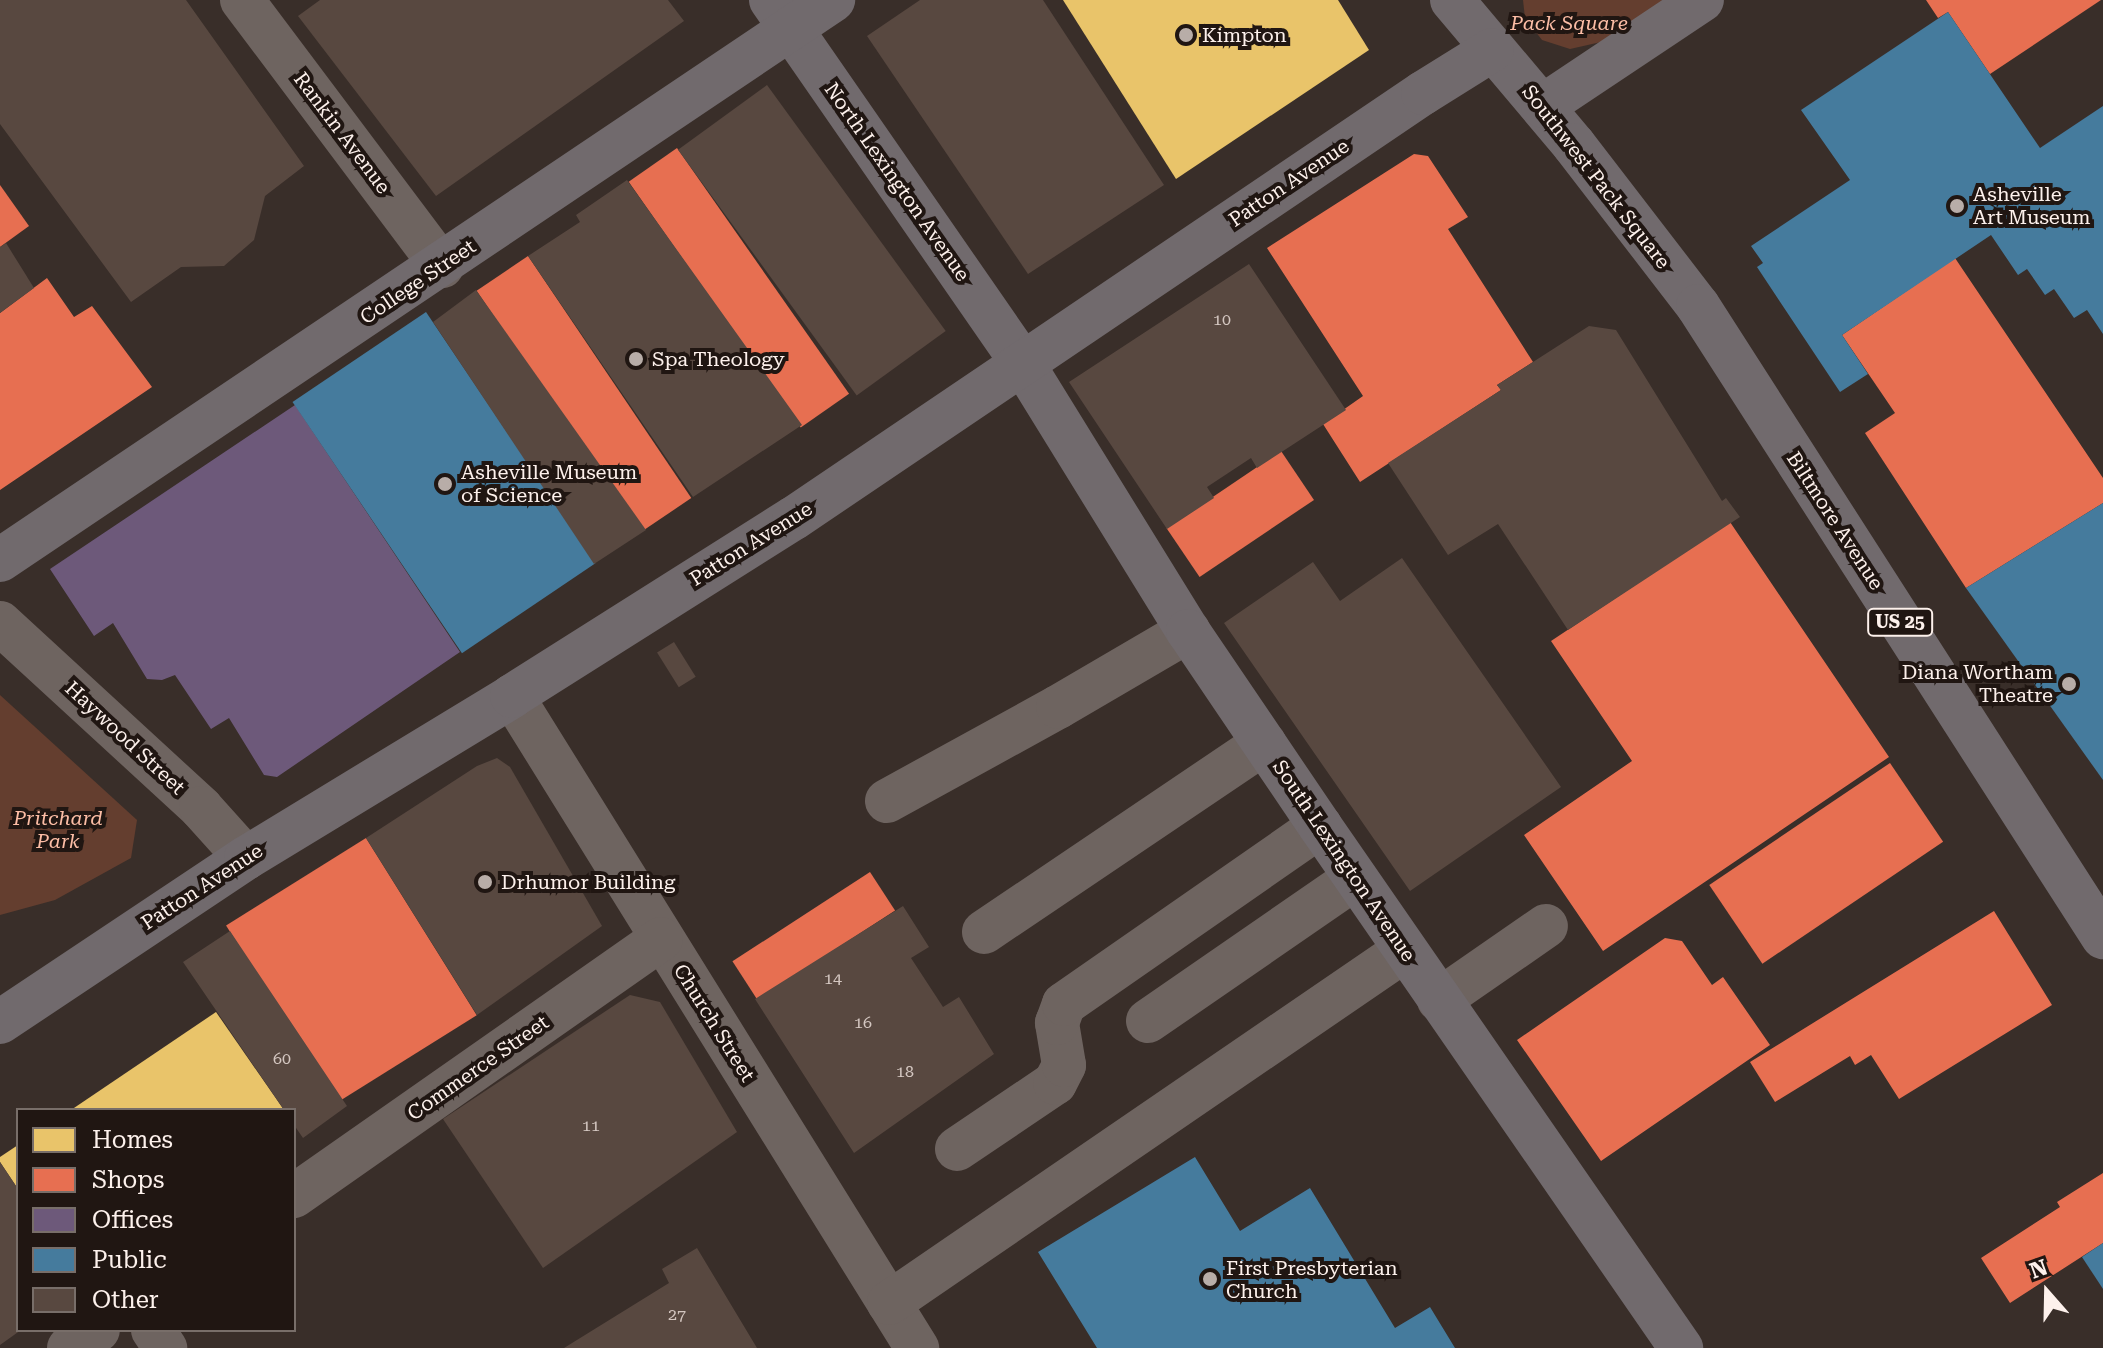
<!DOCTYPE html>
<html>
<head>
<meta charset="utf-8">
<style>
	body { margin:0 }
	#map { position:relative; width:2103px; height:1348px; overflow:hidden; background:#392e29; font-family:"Roboto Serif",serif }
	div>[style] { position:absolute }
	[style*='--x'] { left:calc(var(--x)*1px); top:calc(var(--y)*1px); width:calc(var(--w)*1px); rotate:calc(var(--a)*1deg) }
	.green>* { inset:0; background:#643e2f }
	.homes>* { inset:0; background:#e9c46a }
	.shops>* { inset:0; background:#e76f51; transform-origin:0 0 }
	.offices>* { inset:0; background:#6d597a }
	.public>* { inset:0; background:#457b9d; transform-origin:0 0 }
	.building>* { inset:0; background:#584840; transform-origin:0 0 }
	.minor>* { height:44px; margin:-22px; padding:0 22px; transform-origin:22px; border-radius:22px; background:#6e6460 }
	.major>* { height:44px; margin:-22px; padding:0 22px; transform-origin:22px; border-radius:22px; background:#716a6d }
	.dots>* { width:22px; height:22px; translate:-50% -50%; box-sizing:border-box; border:4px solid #201612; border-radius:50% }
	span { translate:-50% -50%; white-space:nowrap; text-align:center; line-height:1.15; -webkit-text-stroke:8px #201612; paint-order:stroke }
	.number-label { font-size:16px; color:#d4c7c1 }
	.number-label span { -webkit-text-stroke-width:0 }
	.shield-label span { padding:2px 6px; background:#201612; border:2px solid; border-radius:6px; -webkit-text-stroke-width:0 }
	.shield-label { font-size:18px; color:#fdf1ec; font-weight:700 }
	.park-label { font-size:20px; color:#fcbda5; font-style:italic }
	.poi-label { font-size:20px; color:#fdf1ec }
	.left { translate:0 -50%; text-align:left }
	.right { translate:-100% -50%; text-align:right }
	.street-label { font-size:20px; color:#fdf1ec }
	.legend { position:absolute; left:16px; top:1108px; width:280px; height:224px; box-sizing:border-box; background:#201612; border:2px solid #786e69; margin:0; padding:10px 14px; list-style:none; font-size:24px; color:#fdf1ec }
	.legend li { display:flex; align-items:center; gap:16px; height:40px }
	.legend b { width:40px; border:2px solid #786e69 }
	.north { position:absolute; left:2007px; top:1252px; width:80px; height:80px; -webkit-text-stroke:6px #201612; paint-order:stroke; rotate:340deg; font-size:22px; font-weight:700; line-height:32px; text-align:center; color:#fdf1ec }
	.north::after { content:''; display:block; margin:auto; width:28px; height:36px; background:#fdf1ec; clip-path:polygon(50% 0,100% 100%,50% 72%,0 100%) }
</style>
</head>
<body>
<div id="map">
	<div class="green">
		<i style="clip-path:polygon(1523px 0,1665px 0,1601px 42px,1570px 49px,1542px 40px,1525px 18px)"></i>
		<i style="clip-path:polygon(0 695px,137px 820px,131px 858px,55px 900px,0 915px)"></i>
	</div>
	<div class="homes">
		<i style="clip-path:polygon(1063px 0,1338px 0,1369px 50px,1176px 179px)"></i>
		<i style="clip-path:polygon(216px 1012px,284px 1110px,71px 1110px)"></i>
		<i style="clip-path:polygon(18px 1145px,18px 1189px,0 1162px,0 1157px)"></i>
	</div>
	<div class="shops">
		<i style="clip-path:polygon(1926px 0,2101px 0,1990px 74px,1948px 12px,1938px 18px)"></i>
		<i style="left:677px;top:148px;width:300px;height:59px;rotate:55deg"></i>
		<i style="clip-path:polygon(1414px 154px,1428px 156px,1468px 217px,1448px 229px,1533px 362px,1497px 385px,1501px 390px,1360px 482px,1323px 424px,1363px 396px,1267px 248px)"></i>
		<i style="clip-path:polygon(0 185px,29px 226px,0 247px)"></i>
		<i style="left:528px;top:256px;width:292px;height:62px;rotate:56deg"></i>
		<i style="clip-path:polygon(1955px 258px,2103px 478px,2103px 503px,1966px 588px,1865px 433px,1895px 413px,1842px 335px)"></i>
		<i style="clip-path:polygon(47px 278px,74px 317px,92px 306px,152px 387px,0 490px,0 313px)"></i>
		<i style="left:1281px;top:451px;width:59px;height:138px;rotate:56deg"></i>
		<i style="clip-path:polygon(1730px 522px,1889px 757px,1603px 951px,1524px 835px,1632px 761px,1551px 641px)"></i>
		<i style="left:1890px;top:763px;width:95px;height:218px;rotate:56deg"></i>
		<i style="left:366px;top:838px;width:209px;height:165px;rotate:58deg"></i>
		<i style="left:870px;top:872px;width:46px;height:164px;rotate:57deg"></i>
		<i style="clip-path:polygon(1994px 911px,2052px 1005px,1899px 1099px,1871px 1055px,1855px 1065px,1850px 1056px,1775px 1102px,1750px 1062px)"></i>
		<i style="clip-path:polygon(1665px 938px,1682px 941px,1712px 985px,1723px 977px,1770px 1045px,1601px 1161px,1517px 1040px)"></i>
		<i style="clip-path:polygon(2103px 1173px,2103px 1243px,2010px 1303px,1981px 1258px,2060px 1207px,2057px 1202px)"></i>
	</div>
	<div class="offices">
		<i style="clip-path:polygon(295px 405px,460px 652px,277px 777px,264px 775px,229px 718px,211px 729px,175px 675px,162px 680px,147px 679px,113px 623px,94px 636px,50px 569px)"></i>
	</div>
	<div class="public">
		<i style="clip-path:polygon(1948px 12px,2040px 148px,2103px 106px,2103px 334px,2087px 310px,2074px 318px,2054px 289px,2045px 295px,2027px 269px,2018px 275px,1991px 235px,1842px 335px,1868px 374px,1840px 392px,1757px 267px,1763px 263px,1751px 246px,1850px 180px,1801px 110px)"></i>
		<i style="left:426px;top:312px;width:303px;height:161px;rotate:56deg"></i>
		<i style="clip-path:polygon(2103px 503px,2103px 780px,1966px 588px)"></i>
		<i style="clip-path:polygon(1195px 1157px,1240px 1231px,1310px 1188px,1395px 1328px,1430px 1307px,1455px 1348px,1097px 1348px,1038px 1252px)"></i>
		<i style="clip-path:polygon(2103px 1243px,2103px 1289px,2082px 1257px)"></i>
	</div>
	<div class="building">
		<i style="clip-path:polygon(0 0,186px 0,304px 166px,265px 196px,254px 240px,224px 266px,181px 267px,131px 302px,0 124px)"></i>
		<i style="clip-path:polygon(320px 0,668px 0,684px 21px,436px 196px,298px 16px)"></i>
		<i style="clip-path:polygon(920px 0,1043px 0,1164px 185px,1028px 274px,867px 36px)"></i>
		<i style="left:767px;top:85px;width:304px;height:110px;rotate:54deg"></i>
		<i style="clip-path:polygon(627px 180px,802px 425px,693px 497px,528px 256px,580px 222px,576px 215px)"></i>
		<i style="clip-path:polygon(6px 243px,34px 288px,0 313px,0 247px)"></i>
		<i style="clip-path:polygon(1249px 264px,1346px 410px,1257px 468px,1251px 458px,1207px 487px,1214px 498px,1167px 529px,1069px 382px)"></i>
		<i style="clip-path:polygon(476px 290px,646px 530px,594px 564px,433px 322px)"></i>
		<i style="clip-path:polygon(1589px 326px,1616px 330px,1722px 501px,1726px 498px,1740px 517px,1568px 630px,1498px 524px,1448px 555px,1388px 463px,1501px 390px,1497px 385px)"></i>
		<i style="clip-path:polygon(1402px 558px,1561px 787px,1410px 891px,1224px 623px,1313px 562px,1340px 601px)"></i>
		<i style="left:674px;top:642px;width:41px;height:20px;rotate:58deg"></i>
		<i style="clip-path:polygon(497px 758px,510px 767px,602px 926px,477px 1015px,366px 838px,477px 766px)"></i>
		<i style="clip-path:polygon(903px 906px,929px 947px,911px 958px,943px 1007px,959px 997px,994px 1054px,854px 1153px,755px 999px)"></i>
		<i style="clip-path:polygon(230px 931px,347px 1106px,303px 1138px,294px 1125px,294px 1110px,284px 1110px,183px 962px)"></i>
		<i style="clip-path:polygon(630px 995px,660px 1002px,737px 1132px,543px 1268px,443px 1119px)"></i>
		<i style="clip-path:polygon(0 1162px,18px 1189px,18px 1330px,21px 1330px,0 1345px)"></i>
		<i style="clip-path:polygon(697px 1248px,757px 1348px,564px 1348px,669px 1283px,662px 1269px)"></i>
	</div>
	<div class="minor">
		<i style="--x:242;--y:0;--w:333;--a:53.1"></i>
		<i style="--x:0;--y:623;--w:273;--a:42.6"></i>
		<i style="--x:201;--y:808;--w:67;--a:48"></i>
		<i style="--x:512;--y:696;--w:768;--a:58.15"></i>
		<i style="--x:887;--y:801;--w:195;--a:-28.8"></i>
		<i style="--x:1058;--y:707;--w:151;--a:-30.3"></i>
		<i style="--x:984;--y:932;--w:338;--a:-34"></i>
		<i style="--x:1439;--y:1000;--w:130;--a:-34.7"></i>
		<i style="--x:1148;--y:1021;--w:252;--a:-34.6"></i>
		<i style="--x:957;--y:1149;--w:118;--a:-34"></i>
		<i style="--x:1055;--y:1083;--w:20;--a:-63"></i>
		<i style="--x:1064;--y:1065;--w:43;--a:-99.5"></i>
		<i style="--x:1057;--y:1023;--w:20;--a:-70"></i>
		<i style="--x:1064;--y:1004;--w:312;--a:-34.8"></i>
		<i style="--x:294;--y:1196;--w:448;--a:-35"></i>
		<i style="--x:889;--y:1303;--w:625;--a:-34.38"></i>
		<i style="--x:153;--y:1330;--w:22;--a:56"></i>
		<i style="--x:69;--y:1348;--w:34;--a:-32"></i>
	</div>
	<div class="major">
		<i style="--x:771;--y:0;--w:443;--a:55.3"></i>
		<i style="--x:1023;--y:364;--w:314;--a:58.3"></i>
		<i style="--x:1188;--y:631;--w:235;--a:55.9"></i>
		<i style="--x:1320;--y:826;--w:635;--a:55.33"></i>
		<i style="--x:1452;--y:0;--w:189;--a:49.9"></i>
		<i style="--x:1574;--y:145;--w:203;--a:52.4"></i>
		<i style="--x:1698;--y:306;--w:750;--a:57.31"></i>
		<i style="--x:1543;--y:106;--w:191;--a:-33.7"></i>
		<i style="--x:0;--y:560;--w:1004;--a:-33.91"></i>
		<i style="--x:0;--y:1022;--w:296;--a:-33.7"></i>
		<i style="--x:246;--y:858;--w:311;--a:-31.3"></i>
		<i style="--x:512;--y:696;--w:333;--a:-32.3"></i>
		<i style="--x:794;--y:518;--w:759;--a:-34.05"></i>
		<i style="--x:1423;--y:93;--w:81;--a:-31.9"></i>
	</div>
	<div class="dots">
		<i style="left:1186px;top:35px;background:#b8ada8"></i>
		<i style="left:1957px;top:206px;background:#b8ada8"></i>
		<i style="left:636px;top:359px;background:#b8ada8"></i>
		<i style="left:445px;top:484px;background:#b8ada8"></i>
		<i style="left:2069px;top:684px;background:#b8ada8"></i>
		<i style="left:485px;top:882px;background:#b8ada8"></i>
		<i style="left:1210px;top:1279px;background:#b8ada8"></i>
	</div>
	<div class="number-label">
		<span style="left:1222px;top:320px">10</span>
		<span style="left:833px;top:979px">14</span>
		<span style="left:863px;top:1023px">16</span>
		<span style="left:282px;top:1059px">60</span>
		<span style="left:905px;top:1072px">18</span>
		<span style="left:591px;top:1126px">11</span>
		<span style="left:677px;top:1315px">27</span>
	</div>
	<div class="shield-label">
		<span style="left:1900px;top:622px">US 25</span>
	</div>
	<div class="park-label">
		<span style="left:1569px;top:23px">Pack Square</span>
		<span style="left:58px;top:830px">Pritchard<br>Park</span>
	</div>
	<div class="poi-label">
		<span class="left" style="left:1202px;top:35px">Kimpton</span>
		<span class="left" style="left:1973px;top:206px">Asheville<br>Art Museum</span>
		<span class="left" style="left:652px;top:359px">Spa Theology</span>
		<span class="left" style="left:461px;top:484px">Asheville Museum<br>of Science</span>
		<span class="right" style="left:2053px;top:684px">Diana Wortham<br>Theatre</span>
		<span class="left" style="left:501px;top:882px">Drhumor Building</span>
		<span class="left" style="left:1226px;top:1280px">First Presbyterian<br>Church</span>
	</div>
	<div class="street-label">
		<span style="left:342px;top:133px;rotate:53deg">Rankin Avenue</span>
		<span style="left:1596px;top:177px;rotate:52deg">Southwest Pack Square</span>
		<span style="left:897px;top:182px;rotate:55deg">North Lexington Avenue</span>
		<span style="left:1289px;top:183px;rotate:-34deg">Patton Avenue</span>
		<span style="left:418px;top:282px;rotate:-34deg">College Street</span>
		<span style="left:1835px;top:521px;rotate:57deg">Biltmore Avenue</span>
		<span style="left:751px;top:544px;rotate:-32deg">Patton Avenue</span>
		<span style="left:125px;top:738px;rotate:43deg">Haywood Street</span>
		<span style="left:1344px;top:861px;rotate:56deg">South Lexington Avenue</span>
		<span style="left:202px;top:887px;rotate:-33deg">Patton Avenue</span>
		<span style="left:714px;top:1023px;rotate:58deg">Church Street</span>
		<span style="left:478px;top:1068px;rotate:-35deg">Commerce Street</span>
	</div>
	<ul class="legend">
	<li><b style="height:22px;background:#e9c46a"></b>Homes</li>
	<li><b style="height:22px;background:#e76f51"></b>Shops</li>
	<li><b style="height:22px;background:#6d597a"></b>Offices</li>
	<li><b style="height:22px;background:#457b9d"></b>Public</li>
	<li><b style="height:22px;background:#584840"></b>Other</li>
	</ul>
	<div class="north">N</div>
</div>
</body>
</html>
